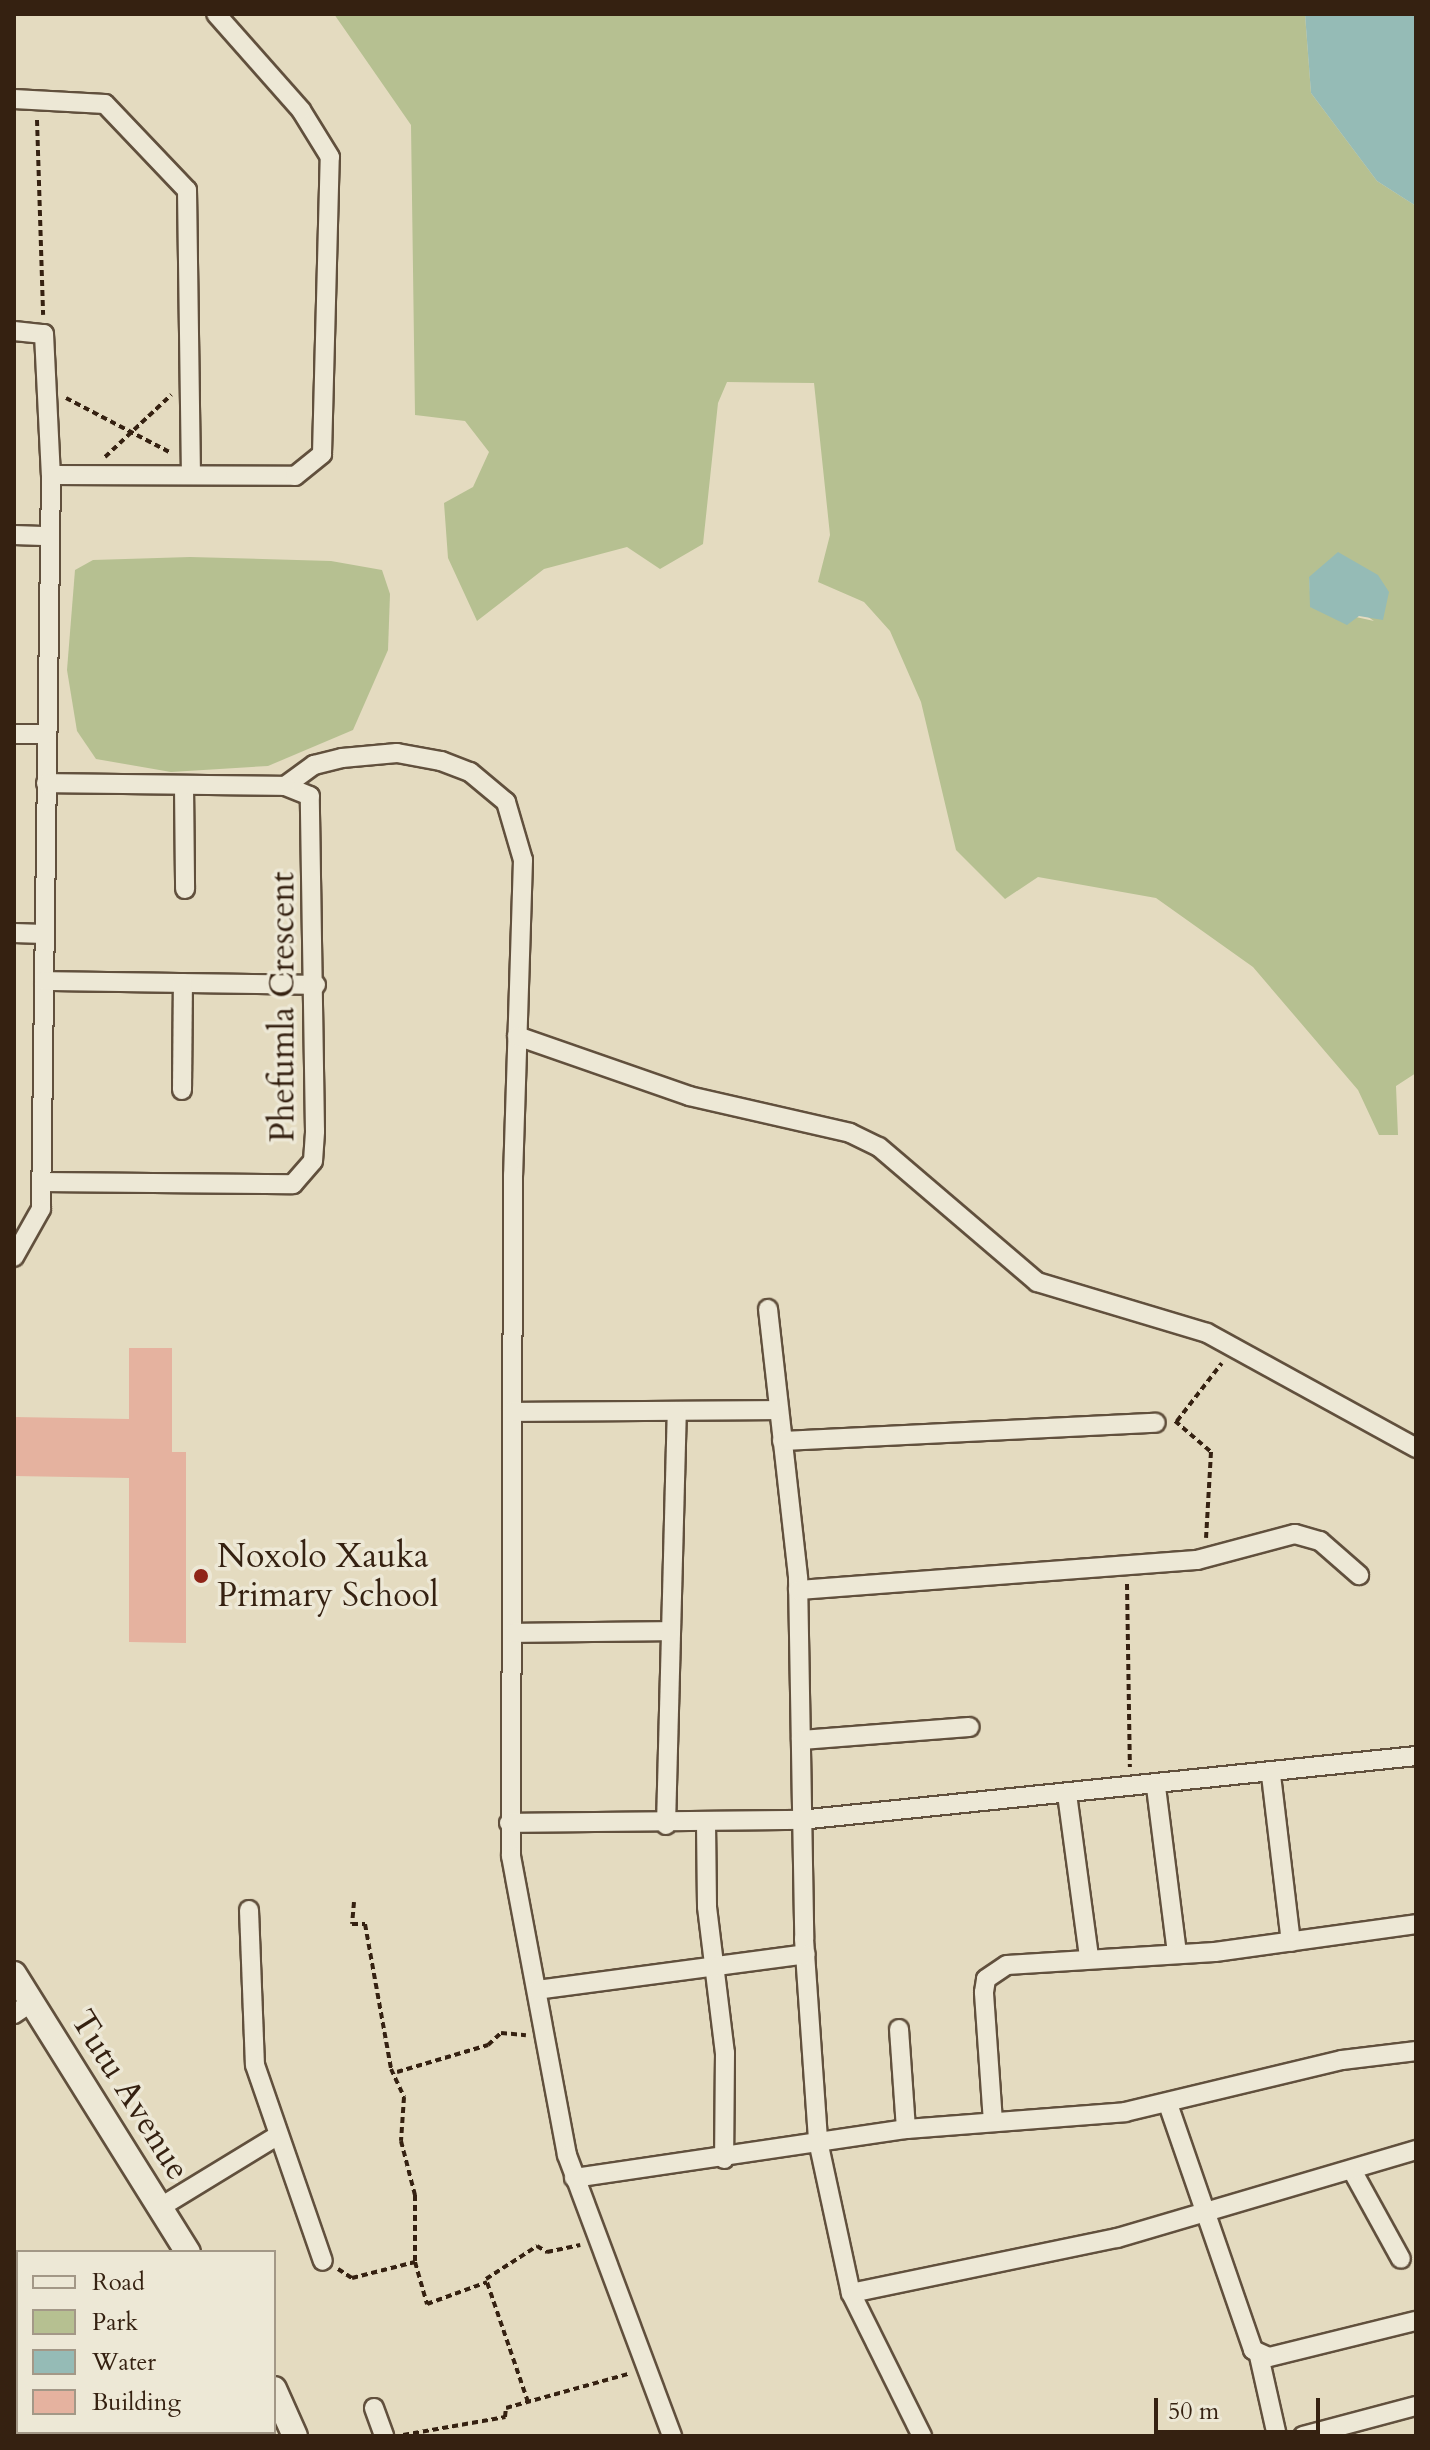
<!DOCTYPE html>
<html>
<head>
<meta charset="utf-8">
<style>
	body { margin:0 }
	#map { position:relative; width:1430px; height:2450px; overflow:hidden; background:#e4dbc0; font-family:Cardo,serif }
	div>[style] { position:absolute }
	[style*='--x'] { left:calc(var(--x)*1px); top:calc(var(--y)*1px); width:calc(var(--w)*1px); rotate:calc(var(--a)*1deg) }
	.green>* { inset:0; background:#b6c091 }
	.water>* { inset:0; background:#95bbb6 }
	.building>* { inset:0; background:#e5b29f }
	.path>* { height:4px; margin-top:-2px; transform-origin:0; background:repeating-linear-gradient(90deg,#352111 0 6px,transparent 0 10px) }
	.roads { filter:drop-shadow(2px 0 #61503d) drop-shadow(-2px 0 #61503d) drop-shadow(0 2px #61503d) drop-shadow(0 -2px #61503d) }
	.minor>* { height:18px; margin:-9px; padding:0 9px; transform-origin:9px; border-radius:9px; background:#ede8d6 }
	.tertiary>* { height:24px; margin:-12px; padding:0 12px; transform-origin:12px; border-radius:12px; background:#ede8d6 }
	.dots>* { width:22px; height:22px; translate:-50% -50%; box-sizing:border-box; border:4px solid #ede8d6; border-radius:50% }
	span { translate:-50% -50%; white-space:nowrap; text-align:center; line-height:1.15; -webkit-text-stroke:7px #ede8d6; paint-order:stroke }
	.street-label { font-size:34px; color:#352111 }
	.poi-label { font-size:34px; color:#352111 }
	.left { translate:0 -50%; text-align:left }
	.frame { position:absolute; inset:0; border:16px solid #352111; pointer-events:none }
	.legend { position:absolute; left:16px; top:2250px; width:260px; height:184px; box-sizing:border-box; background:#ede8d6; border:2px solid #a39887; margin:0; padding:10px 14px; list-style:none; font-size:24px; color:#352111 }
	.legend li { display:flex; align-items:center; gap:16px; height:40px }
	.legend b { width:40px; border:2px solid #a39887 }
	.scale { position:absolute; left:1154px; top:2398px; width:166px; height:36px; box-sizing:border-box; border:4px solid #352111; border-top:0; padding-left:10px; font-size:24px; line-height:28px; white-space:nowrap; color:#352111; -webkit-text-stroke:6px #ede8d6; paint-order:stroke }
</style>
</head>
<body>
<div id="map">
	<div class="green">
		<i style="clip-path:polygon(evenodd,334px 14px,1305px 14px,1311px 93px,1377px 181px,1416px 206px,1416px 1073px,1396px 1086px,1398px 1135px,1379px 1135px,1358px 1090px,1253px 967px,1156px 898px,1038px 877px,1005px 899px,956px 850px,921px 702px,890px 631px,864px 602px,818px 582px,830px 535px,814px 383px,727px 382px,718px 403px,703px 544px,660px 569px,627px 547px,544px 569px,477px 621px,448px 558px,444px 503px,473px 487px,489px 452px,465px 421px,415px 415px,411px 125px,334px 14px,1309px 577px,1374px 621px,1311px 607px,1309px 577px)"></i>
		<i style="clip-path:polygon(190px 557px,331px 561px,382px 570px,390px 594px,388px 650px,353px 730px,268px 766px,171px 772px,96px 759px,77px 731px,67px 670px,75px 570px,93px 560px)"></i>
	</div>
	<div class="water">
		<i style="clip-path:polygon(1305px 14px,1416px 14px,1416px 206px,1377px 181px,1311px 93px)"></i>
		<i style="clip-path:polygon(1338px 552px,1378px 575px,1389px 592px,1383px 620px,1359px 616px,1347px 625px,1310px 607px,1309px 577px)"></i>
	</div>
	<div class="building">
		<i style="clip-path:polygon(129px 1348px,172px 1348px,172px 1452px,186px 1452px,186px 1643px,129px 1642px,129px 1478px,14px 1476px,14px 1417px,129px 1419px)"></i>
	</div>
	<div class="path">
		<i style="--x:37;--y:120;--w:195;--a:88.2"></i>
		<i style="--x:66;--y:398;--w:119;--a:27.6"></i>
		<i style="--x:105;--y:457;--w:91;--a:-43.2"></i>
		<i style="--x:1175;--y:1421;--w:48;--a:40.7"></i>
		<i style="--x:1211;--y:1452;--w:86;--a:93.3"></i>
		<i style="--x:1177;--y:1421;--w:73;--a:-52.2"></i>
		<i style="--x:1127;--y:1584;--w:183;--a:89.1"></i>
		<i style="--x:354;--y:1902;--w:22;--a:95"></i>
		<i style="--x:352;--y:1924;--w:13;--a:0"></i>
		<i style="--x:365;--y:1924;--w:147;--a:79.8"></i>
		<i style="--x:391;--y:2069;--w:31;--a:65"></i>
		<i style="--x:404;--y:2097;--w:44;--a:93.9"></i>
		<i style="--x:401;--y:2141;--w:56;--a:75.5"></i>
		<i style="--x:415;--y:2195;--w:67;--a:90"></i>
		<i style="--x:397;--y:2072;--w:95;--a:-16.5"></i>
		<i style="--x:488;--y:2045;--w:18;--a:-43"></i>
		<i style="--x:501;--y:2033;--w:25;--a:5"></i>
		<i style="--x:338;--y:2269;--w:17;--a:33"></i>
		<i style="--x:352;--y:2278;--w:65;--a:-14.3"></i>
		<i style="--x:415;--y:2262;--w:44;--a:74.1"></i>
		<i style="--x:427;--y:2304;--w:64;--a:-20.1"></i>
		<i style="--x:528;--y:2402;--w:130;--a:-108.9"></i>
		<i style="--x:486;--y:2279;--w:61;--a:-32.9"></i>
		<i style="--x:537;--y:2246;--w:12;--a:31"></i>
		<i style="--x:547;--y:2252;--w:34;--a:-12"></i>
		<i style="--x:403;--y:2435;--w:104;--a:-10"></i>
		<i style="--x:505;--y:2417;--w:9;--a:-84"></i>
		<i style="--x:506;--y:2408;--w:127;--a:-15.6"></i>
	</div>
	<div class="roads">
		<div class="minor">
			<i style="--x:14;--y:99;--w:91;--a:3.1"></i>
			<i style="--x:105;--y:104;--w:119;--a:46.4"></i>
			<i style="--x:187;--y:190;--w:285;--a:89.2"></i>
			<i style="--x:14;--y:331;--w:30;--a:6"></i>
			<i style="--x:44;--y:334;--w:141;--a:87.2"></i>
			<i style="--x:51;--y:475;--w:734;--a:90.78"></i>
			<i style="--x:41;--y:1209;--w:55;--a:119.4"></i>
			<i style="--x:51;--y:475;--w:244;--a:0.2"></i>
			<i style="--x:295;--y:476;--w:35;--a:-39"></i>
			<i style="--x:322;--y:454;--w:297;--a:-88.5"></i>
			<i style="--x:330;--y:157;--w:55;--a:-121.7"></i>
			<i style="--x:301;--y:110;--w:128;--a:-131.5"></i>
			<i style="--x:14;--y:535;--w:36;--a:2"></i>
			<i style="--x:14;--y:734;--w:33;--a:0"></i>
			<i style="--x:184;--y:786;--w:103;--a:89.4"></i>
			<i style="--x:285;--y:786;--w:36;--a:-36"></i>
			<i style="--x:314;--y:765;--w:29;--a:-14"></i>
			<i style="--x:342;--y:758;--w:55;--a:-5.2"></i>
			<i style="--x:397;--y:753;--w:45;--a:10.3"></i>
			<i style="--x:441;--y:761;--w:31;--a:21"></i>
			<i style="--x:470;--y:772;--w:47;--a:39.8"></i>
			<i style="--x:506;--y:802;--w:60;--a:73.7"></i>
			<i style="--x:523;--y:860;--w:315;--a:91.8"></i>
			<i style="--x:513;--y:1175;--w:681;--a:90.17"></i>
			<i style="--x:511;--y:1856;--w:304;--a:79.4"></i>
			<i style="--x:567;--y:2155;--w:300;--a:69.5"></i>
			<i style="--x:14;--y:933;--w:30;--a:2"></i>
			<i style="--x:44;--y:981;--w:272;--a:0.8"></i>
			<i style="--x:517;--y:1036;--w:182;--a:19.2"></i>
			<i style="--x:689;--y:1096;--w:165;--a:12.9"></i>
			<i style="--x:850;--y:1133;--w:32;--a:26"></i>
			<i style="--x:879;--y:1147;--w:208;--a:40.5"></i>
			<i style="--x:1037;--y:1282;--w:177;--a:16.7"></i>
			<i style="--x:1207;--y:1333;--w:239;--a:28.8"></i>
			<i style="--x:182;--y:1090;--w:107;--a:-89.5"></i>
			<i style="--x:41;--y:1182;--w:252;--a:0.5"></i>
			<i style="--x:293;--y:1184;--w:30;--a:-49"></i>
			<i style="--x:313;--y:1161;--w:30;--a:-86"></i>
			<i style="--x:315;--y:1131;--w:335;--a:-90.9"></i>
			<i style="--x:310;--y:796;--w:27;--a:-158"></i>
			<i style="--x:285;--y:786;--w:239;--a:-179.3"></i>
			<i style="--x:768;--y:1309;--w:271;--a:83.6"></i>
			<i style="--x:798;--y:1578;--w:361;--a:89"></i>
			<i style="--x:804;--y:1939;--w:202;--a:86"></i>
			<i style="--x:818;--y:2141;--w:156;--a:77.8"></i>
			<i style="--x:851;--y:2293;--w:160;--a:63.6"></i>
			<i style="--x:512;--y:1412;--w:265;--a:-0.4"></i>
			<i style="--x:782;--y:1441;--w:374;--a:-2.8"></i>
			<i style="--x:798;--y:1590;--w:400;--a:-4.3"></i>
			<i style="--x:1197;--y:1560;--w:101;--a:-14.9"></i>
			<i style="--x:1295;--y:1534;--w:26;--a:16"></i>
			<i style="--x:1320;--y:1541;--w:52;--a:41.1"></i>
			<i style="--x:514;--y:1633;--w:157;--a:-0.7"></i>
			<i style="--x:801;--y:1740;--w:169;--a:-4.4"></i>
			<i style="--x:1271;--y:1775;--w:168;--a:83.2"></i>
			<i style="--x:1156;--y:1787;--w:167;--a:82.8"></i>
			<i style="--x:1067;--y:1794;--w:164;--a:82.3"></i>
			<i style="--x:509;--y:1823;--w:291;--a:-0.6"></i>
			<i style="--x:800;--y:1820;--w:619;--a:-5.93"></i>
			<i style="--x:706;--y:1823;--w:84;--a:89.3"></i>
			<i style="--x:707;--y:1907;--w:147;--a:83"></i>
			<i style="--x:725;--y:2053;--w:106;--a:90.5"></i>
			<i style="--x:666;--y:1825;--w:414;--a:-88.5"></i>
			<i style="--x:249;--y:1910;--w:155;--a:87.8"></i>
			<i style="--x:255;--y:2065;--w:207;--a:70.9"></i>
			<i style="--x:537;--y:1990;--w:271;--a:-7.6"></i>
			<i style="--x:14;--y:2014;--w:22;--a:-34"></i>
			<i style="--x:899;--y:2029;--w:100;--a:86"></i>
			<i style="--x:1168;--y:2104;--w:260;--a:70.9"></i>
			<i style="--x:1253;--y:2350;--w:17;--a:24"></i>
			<i style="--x:1269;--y:2357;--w:151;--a:-13.8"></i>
			<i style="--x:993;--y:2122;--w:130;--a:-94"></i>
			<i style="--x:984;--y:1992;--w:13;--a:-81"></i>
			<i style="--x:986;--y:1979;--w:25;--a:-34"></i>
			<i style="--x:1007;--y:1965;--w:208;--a:-3.6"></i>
			<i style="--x:1215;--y:1952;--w:203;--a:-7.9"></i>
			<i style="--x:1353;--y:2172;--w:99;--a:61.1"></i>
			<i style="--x:574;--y:2178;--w:336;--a:-8.4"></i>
			<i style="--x:906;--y:2129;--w:220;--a:-4.4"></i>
			<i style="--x:1125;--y:2112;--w:223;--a:-13.5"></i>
			<i style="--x:1342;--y:2060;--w:75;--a:-6.9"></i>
			<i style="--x:159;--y:2208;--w:138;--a:-31.4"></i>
			<i style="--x:851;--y:2293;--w:272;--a:-11.7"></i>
			<i style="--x:1117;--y:2238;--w:312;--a:-16.4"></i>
			<i style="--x:1259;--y:2356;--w:82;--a:77.3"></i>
			<i style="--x:14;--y:2391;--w:45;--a:90"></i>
			<i style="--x:374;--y:2408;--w:30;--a:70"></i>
			<i style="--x:128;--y:2432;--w:5;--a:53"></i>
			<i style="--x:1303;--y:2436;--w:117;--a:-14.9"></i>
		</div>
		<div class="tertiary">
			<i style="--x:14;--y:1974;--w:328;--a:58"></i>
			<i style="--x:274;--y:2389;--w:51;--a:65.9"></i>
		</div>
	</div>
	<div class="dots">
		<i style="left:201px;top:1576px;background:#8f2418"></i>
	</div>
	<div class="street-label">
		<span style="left:283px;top:1007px;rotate:-90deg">Phefumla Crescent</span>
		<span style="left:130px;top:2095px;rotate:58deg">Tutu Avenue</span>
	</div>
	<div class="poi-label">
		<span class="left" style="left:217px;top:1576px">Noxolo Xauka<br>Primary School</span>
	</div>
	<div class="frame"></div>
	<ul class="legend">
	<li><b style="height:10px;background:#ede8d6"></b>Road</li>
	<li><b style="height:22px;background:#b6c091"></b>Park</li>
	<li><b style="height:22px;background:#95bbb6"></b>Water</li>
	<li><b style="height:22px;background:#e5b29f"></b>Building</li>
	</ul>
	<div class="scale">50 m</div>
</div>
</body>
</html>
